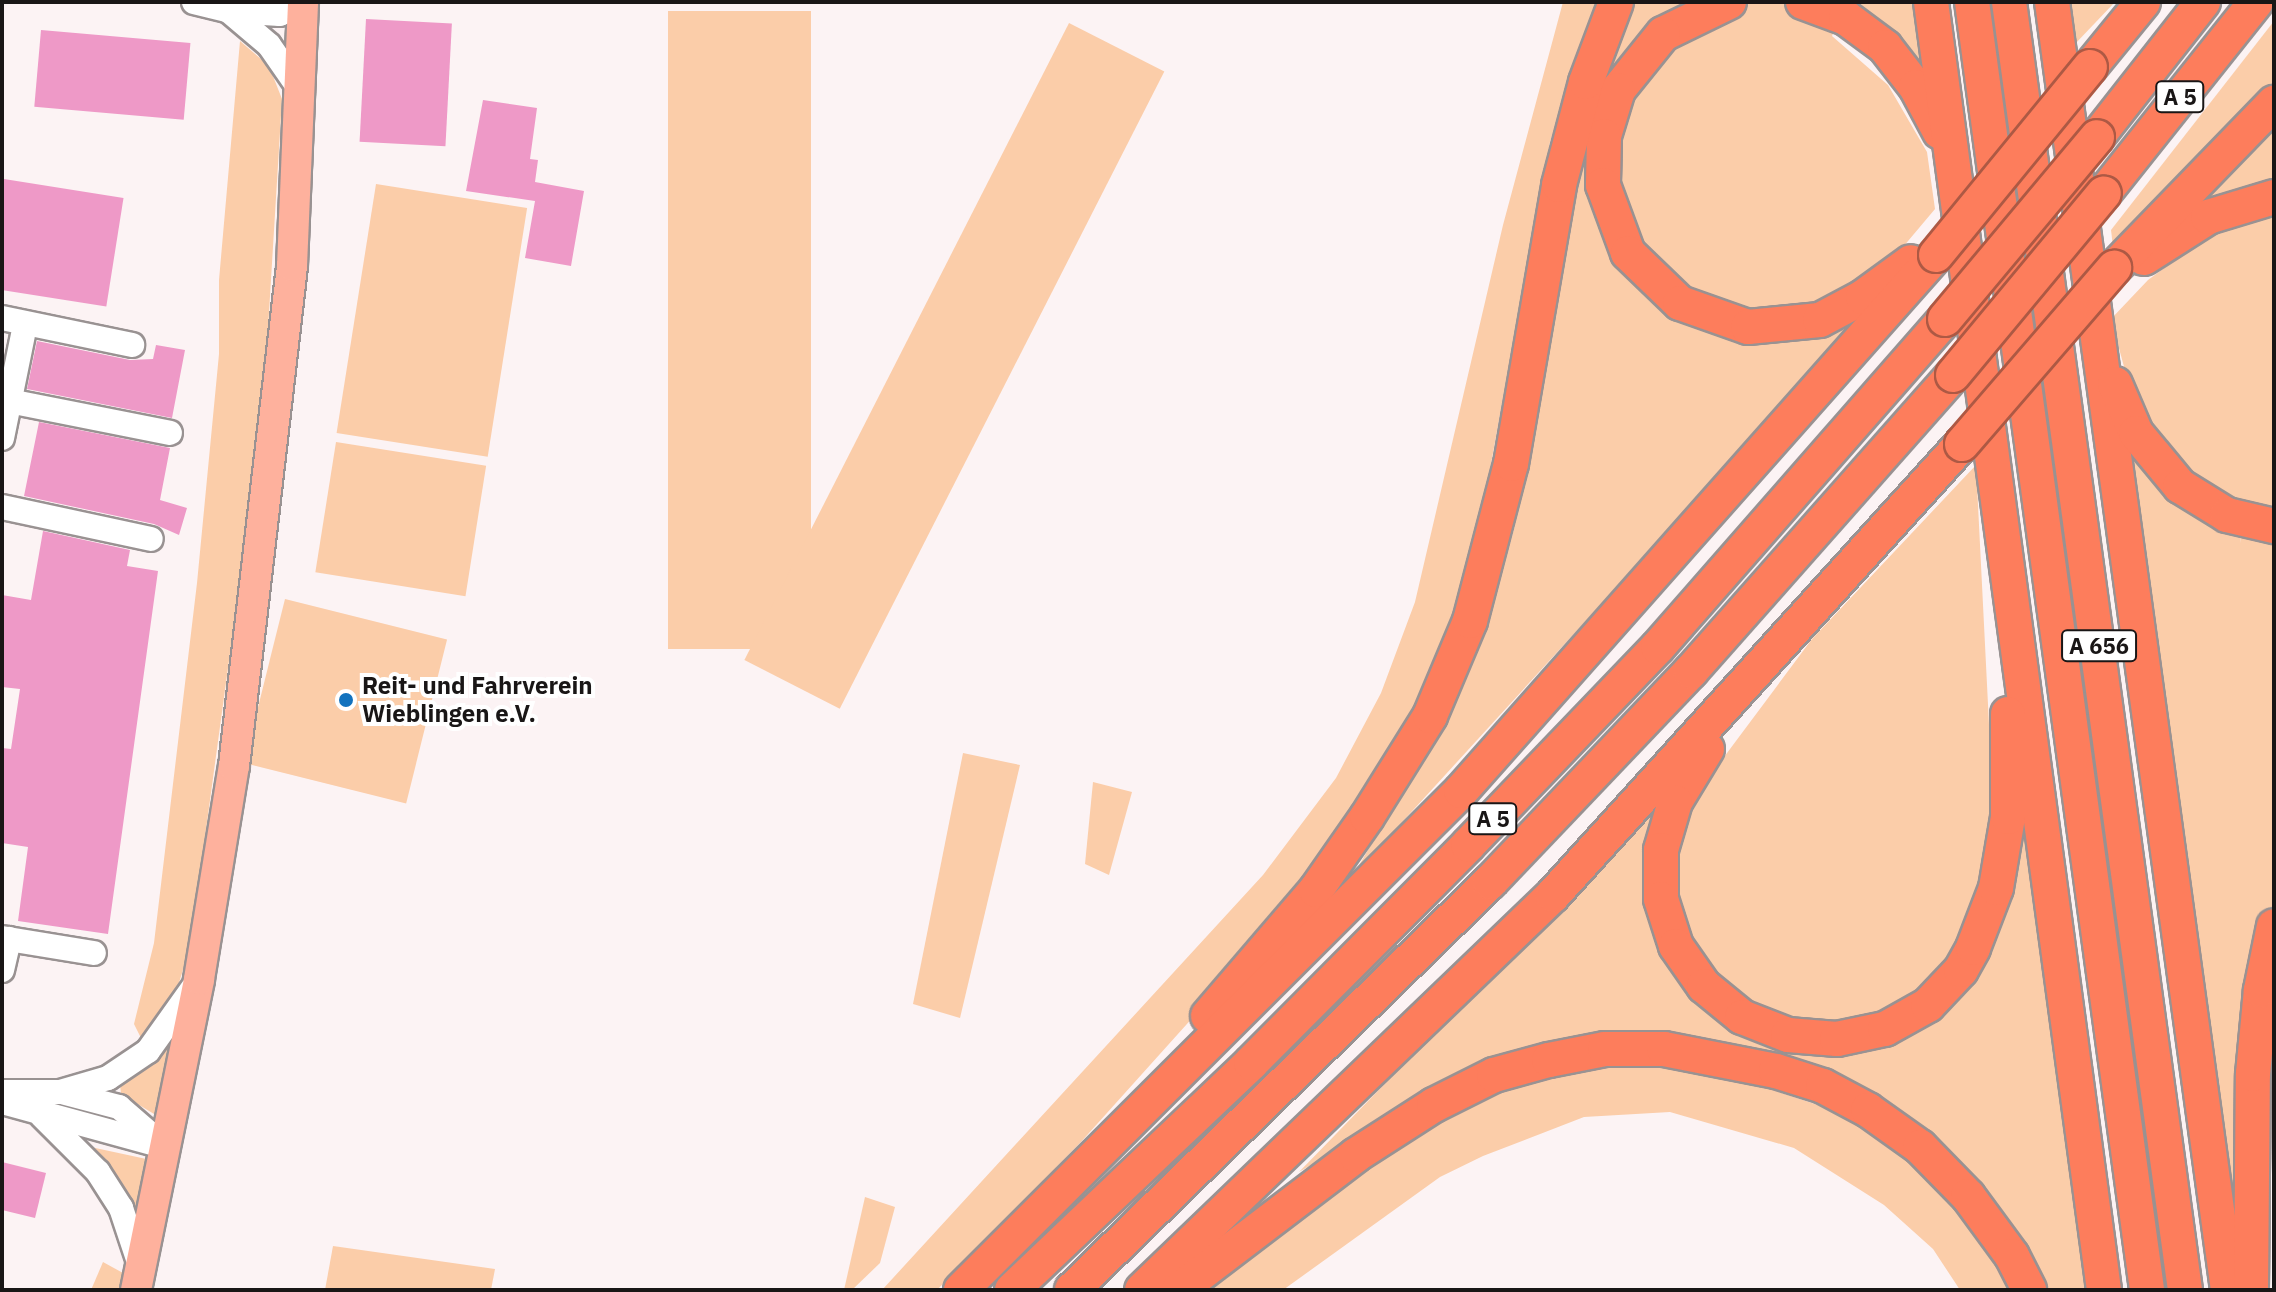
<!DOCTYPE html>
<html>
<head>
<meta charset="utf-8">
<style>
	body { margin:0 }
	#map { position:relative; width:2276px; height:1292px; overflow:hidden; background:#fcf3f4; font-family:"IBM Plex Sans",sans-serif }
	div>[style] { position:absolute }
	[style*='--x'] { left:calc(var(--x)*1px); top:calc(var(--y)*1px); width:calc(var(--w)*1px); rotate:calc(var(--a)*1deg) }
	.green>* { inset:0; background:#fbcda9; transform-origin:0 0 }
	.building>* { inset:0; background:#ee99c7; transform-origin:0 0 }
	.roads { filter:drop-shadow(2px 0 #999292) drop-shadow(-2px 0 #999292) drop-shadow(0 2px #999292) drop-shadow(0 -2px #999292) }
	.minor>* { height:24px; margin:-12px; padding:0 12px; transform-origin:12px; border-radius:12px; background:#fff }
	.major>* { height:30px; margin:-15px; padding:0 15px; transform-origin:15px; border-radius:15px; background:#feb19d }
	.highway>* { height:34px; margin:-17px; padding:0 17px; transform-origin:17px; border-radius:17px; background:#fd7d5c }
	.bridges { filter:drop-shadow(2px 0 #ad5944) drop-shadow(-2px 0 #ad5944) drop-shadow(0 2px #ad5944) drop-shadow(0 -2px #ad5944) }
	.highway-bridge>* { height:34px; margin:-17px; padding:0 17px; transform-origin:17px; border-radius:17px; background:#fd7d5c }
	.dots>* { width:22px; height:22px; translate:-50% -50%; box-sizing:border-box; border:4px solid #fff; border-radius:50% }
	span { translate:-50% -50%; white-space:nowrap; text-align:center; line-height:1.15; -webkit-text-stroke:8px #fff; paint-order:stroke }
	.shield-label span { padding:2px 6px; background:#fff; border:2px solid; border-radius:6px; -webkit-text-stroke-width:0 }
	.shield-label { font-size:22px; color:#191616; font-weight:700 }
	.poi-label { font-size:24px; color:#191616; font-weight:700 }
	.left { translate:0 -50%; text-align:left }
	.frame { position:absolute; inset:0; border:4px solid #191616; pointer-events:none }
</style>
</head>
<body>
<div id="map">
	<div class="green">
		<i style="clip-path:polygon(1563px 2px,1598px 2px,1550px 142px,1484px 502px,1455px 615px,1413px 715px,1355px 816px,1204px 1005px,1080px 1143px,937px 1290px,882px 1290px,1263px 875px,1336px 778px,1381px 693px,1415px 602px,1503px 225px)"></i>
		<i style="clip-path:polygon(1633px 2px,1912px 2px,1925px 82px,1845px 5px,1832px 36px,1888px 85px,1927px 152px,1935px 209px,1903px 247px,1852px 287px,1840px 325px,1845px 333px,1782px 406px,1352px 877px,1448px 715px,1489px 617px,1514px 529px,1543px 341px,1583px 141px)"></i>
		<i style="clip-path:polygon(2069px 2px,2115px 2px,2075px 44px)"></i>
		<i style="left:668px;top:11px;width:143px;height:638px"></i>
		<i style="clip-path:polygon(2274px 21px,2274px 92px,2114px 255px,2111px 230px)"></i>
		<i style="left:1069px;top:23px;width:107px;height:715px;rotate:27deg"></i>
		<i style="clip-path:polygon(240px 41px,269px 66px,282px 99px,263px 411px,190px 947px,178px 986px,160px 1019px,141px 1038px,134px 1024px,154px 943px,197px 583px,219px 354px,219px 280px)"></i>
		<i style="clip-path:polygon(2274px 129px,2274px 186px,2200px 202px)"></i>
		<i style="left:376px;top:184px;width:153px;height:252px;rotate:9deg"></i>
		<i style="clip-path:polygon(2274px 213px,2274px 909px,2263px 911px,2242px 1054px,2237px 1212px,2232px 1213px,2126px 440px,2241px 535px,2240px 543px,2247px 509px,2178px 466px,2135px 407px,2111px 319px,2148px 280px,2216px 230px)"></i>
		<i style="left:336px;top:442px;width:152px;height:132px;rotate:9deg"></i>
		<i style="clip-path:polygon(1976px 465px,1992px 784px,2023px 791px,2089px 1290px,2043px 1290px,2000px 1215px,1804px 1064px,1688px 1035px,1613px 1037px,1363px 1135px,1299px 1172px,1659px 802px,1678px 839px,1689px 804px,1812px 639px)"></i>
		<i style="left:285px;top:599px;width:167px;height:169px;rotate:14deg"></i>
		<i style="clip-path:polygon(963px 753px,1020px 765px,960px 1018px,913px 1004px)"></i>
		<i style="clip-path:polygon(1093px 782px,1132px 792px,1109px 875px,1085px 864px)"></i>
		<i style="clip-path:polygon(175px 1034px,159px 1117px,121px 1094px,120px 1084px,158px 1059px)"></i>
		<i style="clip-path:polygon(1657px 1066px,1719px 1072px,1842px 1113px,1896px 1148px,1949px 1199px,1983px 1241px,2013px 1290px,1960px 1290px,1933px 1249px,1884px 1205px,1794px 1148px,1670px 1112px,1584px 1117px,1483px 1156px,1440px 1177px,1283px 1290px,1201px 1290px,1323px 1194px,1458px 1110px,1536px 1079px,1598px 1067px)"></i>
		<i style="clip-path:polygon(86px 1146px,151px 1160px,140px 1216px,132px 1218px)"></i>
		<i style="clip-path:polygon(865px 1197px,895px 1207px,880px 1263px,852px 1290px,844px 1290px)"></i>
		<i style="clip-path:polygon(333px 1246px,495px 1269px,491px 1290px,325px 1290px)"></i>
		<i style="clip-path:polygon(103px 1262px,123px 1273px,120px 1290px,91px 1290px)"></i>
	</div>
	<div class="building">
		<i style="left:366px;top:19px;width:86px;height:123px;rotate:3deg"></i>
		<i style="left:41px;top:30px;width:150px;height:77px;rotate:5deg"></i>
		<i style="clip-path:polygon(483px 100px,537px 108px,530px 159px,538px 160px,535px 182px,584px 191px,571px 266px,525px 258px,535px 201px,466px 191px)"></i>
		<i style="left:4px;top:179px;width:121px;height:110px;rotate:9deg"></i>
		<i style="clip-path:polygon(37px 341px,130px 360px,153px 359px,156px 345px,185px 350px,172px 418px,27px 389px)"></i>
		<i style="clip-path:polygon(39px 422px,170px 448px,160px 500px,187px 508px,179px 535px,154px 524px,24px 496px)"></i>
		<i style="clip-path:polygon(43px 531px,130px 550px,127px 566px,158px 571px,108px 934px,18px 921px,28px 847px,2px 843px,2px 748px,11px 749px,20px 689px,2px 687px,2px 595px,31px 600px)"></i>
		<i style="clip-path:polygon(2px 1162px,46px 1173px,35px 1218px,2px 1210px)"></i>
	</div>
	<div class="roads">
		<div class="minor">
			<i style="--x:194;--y:2;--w:36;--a:14"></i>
			<i style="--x:229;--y:11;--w:51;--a:3.4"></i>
			<i style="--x:280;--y:14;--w:26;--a:-28"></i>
			<i style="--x:229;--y:11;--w:52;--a:40.4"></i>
			<i style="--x:269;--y:45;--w:56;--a:55.2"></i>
			<i style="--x:2;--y:318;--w:133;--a:11.7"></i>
			<i style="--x:9;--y:401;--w:164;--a:11.2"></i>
			<i style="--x:2;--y:438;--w:105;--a:-78.5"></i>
			<i style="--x:2;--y:507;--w:152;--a:12.1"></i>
			<i style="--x:2;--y:938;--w:93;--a:9.3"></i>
			<i style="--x:2;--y:970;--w:32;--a:-77"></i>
			<i style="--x:2;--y:1092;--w:58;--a:0"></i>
			<i style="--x:60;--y:1092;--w:50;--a:-16.3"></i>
			<i style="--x:108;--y:1078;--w:48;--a:-34"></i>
			<i style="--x:148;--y:1051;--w:77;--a:-54.5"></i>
			<i style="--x:65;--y:1093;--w:56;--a:14.5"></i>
			<i style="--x:119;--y:1107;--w:60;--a:40.9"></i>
			<i style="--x:2;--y:1102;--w:170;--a:15.3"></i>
			<i style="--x:42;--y:1116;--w:79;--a:45"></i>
			<i style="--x:98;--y:1172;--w:43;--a:57.4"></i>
			<i style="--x:121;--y:1208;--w:60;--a:71.6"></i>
		</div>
		<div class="major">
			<i style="--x:136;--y:1290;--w:317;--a:-78.5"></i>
			<i style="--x:199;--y:979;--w:216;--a:-80.7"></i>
			<i style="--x:234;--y:766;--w:503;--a:-83.38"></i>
			<i style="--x:292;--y:266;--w:264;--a:-87.6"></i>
		</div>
		<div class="highway">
			<i style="--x:1729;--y:2;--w:73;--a:154.1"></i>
			<i style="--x:1663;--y:34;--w:72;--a:128.8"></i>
			<i style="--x:1618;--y:90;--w:48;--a:106.9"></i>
			<i style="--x:1604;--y:136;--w:49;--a:91.2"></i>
			<i style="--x:1603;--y:185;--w:72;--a:69.8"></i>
			<i style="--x:1628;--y:253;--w:72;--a:43.9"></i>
			<i style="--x:1680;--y:303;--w:72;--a:19.4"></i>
			<i style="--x:1748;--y:327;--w:72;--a:-5.6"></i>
			<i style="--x:1820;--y:320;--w:49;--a:-28.1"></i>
			<i style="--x:1863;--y:297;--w:59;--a:-36.1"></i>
			<i style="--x:1803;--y:2;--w:46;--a:20.4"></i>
			<i style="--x:1846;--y:18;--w:49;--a:36.6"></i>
			<i style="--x:1885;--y:47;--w:51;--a:52.2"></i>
			<i style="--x:1916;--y:87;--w:51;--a:61.9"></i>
			<i style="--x:1931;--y:2;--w:1300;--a:82.35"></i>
			<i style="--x:1972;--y:2;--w:1300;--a:82.26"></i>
			<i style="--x:2009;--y:2;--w:1300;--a:82.22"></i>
			<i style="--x:2052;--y:2;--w:1300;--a:82.22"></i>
			<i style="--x:2090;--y:67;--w:84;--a:-50.8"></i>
			<i style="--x:2097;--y:137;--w:172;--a:-51.9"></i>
			<i style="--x:2104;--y:193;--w:244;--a:-51.5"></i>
			<i style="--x:2144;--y:258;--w:76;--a:-32.6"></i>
			<i style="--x:2208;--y:217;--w:69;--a:-16.9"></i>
			<i style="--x:2114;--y:268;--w:230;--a:-45.9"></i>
			<i style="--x:2115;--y:384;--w:53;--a:66.8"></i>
			<i style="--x:2136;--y:433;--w:69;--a:50.3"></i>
			<i style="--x:2180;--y:486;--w:55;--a:31.7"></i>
			<i style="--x:2227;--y:515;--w:48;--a:13.2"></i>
			<i style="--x:1707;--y:749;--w:62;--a:121.1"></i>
			<i style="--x:1675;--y:802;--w:50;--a:106.3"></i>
			<i style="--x:1661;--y:850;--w:49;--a:90"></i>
			<i style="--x:1661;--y:899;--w:49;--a:72.3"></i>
			<i style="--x:1676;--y:946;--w:49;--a:55"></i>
			<i style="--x:1704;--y:986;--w:49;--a:39.2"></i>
			<i style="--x:1742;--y:1017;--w:49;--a:21.4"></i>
			<i style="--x:1788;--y:1035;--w:49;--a:4.7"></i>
			<i style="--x:1837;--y:1039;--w:49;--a:-11.8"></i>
			<i style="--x:1885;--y:1029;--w:49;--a:-29.2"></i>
			<i style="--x:1928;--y:1005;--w:48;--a:-46.7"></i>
			<i style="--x:1961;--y:970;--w:25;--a:-61"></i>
			<i style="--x:1973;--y:948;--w:64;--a:-69"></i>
			<i style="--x:1996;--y:888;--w:72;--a:-80.4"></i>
			<i style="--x:2008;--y:817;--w:103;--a:-90"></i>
			<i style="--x:1208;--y:1016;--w:166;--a:-49.4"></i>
			<i style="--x:1316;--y:890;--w:89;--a:-55.1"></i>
			<i style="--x:1367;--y:817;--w:119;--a:-58"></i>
			<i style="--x:1430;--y:716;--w:103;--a:-67.2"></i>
			<i style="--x:1470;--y:621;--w:162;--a:-75.4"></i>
			<i style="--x:1511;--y:464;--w:283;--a:-80.2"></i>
			<i style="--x:1559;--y:185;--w:106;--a:-75.3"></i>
			<i style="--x:1586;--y:82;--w:85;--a:-69.4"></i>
			<i style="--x:961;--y:1290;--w:706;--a:-44.94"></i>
			<i style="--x:1461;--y:791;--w:716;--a:-48.45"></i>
			<i style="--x:1012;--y:1290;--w:330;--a:-43.5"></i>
			<i style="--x:1251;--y:1063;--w:308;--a:-45.1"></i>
			<i style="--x:1468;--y:845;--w:274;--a:-46.2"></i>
			<i style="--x:1658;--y:647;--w:436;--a:-48.8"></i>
			<i style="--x:1072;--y:1290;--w:584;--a:-44.31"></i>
			<i style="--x:1490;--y:882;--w:291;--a:-46.4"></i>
			<i style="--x:1691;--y:671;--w:395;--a:-48.5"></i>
			<i style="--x:1142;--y:1290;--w:570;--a:-43.86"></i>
			<i style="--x:1553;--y:895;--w:609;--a:-47.8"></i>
			<i style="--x:1179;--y:1290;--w:223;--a:-37.3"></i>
			<i style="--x:1356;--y:1155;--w:93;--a:-32.7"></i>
			<i style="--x:1434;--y:1105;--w:67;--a:-26.6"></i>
			<i style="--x:1494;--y:1075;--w:57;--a:-15.3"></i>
			<i style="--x:1549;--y:1060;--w:57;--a:-11.1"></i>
			<i style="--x:1605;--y:1049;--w:59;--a:0"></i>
			<i style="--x:1664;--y:1049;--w:114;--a:11.1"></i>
			<i style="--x:1776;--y:1071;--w:49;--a:17.7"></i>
			<i style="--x:1823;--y:1086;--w:51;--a:28.1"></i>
			<i style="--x:1868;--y:1110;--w:64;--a:35.4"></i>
			<i style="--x:1920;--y:1147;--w:69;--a:45.6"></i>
			<i style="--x:1968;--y:1196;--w:74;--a:53.7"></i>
			<i style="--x:2012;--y:1256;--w:38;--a:63"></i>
			<i style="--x:2251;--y:1290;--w:216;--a:-89.5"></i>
			<i style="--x:2253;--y:1074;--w:84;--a:-84.6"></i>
			<i style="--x:2261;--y:990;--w:65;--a:-78.5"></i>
		</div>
	</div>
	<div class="bridges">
		<div class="highway-bridge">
			<i style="--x:1936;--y:255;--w:243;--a:-50.7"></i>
			<i style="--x:1945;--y:319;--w:237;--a:-50.1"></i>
			<i style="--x:1953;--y:375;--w:236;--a:-50.3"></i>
			<i style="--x:1962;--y:444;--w:233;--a:-49.2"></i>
		</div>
	</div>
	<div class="dots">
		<i style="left:346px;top:700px;background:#1272be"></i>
	</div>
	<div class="shield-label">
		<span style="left:2180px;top:97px">A 5</span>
		<span style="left:2099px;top:646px">A 656</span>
		<span style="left:1493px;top:819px">A 5</span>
	</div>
	<div class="poi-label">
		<span class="left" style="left:362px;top:700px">Reit- und Fahrverein<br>Wieblingen e.V.</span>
	</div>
	<div class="frame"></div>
</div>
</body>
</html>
